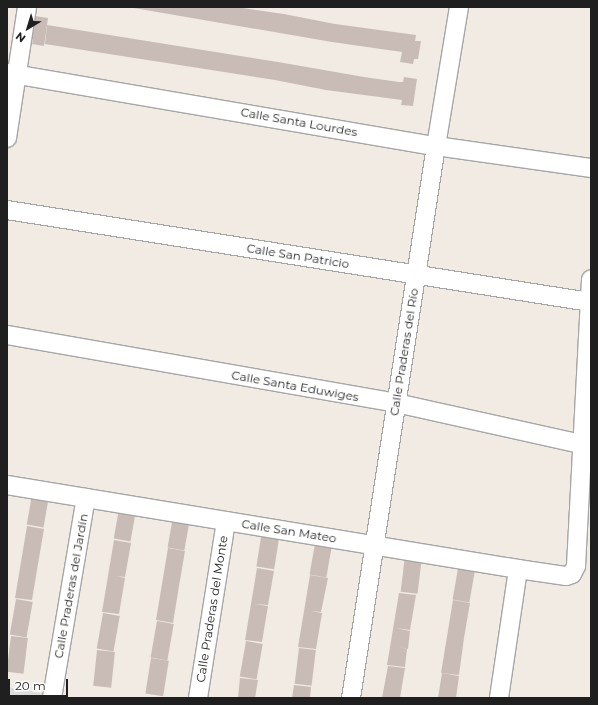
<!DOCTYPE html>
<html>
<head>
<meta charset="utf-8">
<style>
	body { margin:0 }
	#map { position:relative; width:598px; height:705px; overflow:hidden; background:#f1ebe4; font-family:Montserrat,sans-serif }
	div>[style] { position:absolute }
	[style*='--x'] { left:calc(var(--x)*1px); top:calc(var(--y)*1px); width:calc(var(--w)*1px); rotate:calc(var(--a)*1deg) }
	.residential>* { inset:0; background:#dddcdc }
	.building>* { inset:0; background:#c9bcb7; transform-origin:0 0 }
	.roads { filter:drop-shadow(1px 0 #a6a6a6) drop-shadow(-1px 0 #a6a6a6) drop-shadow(0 1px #a6a6a6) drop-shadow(0 -1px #a6a6a6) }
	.street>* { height:18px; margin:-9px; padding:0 9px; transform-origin:9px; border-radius:9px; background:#fff }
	span { translate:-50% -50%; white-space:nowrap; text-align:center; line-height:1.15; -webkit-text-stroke:3px #fff; paint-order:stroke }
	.street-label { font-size:12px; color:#1f1f1f }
	.frame { position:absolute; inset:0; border:8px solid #1f1f1f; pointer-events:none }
	.north { position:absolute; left:8px; top:8px; width:40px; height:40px; -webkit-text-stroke:3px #fff; paint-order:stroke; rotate:218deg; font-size:11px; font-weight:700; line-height:16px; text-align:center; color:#1f1f1f }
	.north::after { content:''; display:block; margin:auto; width:14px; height:18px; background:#1f1f1f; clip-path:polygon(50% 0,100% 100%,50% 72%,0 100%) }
	.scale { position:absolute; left:8px; top:679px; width:60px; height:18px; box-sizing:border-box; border:2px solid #1f1f1f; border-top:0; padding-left:5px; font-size:12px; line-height:14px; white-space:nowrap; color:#1f1f1f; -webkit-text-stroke:3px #fff; paint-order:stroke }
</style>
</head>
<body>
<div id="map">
	<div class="residential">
		<i style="clip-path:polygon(7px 687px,70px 698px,7px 698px)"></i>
	</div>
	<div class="building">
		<i style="clip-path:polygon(128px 7px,236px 7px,284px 14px,335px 24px,416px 35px,415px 41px,421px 41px,418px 59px,414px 59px,413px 64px,400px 62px,402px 52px,332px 42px)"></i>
		<i style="clip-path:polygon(35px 16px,48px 18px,44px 46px,32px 44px,33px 39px,27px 38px)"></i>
		<i style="clip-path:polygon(47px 25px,278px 62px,364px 77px,399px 82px,403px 82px,404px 77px,417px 79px,413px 106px,401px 105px,402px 100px,326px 90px,275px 80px,45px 44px)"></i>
		<i style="left:33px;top:489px;width:17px;height:36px;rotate:10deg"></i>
		<i style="left:120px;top:503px;width:17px;height:36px;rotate:10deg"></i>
		<i style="left:174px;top:511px;width:17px;height:37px;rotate:10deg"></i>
		<i style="clip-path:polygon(27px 526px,44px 529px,38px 564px,30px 563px,38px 564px,32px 600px,15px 598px)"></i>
		<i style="left:262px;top:531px;width:18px;height:36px;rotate:9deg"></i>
		<i style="left:316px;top:538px;width:17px;height:37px;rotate:10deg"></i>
		<i style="clip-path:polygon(114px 540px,131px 543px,125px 577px,117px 576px,125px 578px,119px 614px,102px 612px)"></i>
		<i style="clip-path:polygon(168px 548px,185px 551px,179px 586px,171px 585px,179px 586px,173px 623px,156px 620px)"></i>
		<i style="left:405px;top:556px;width:17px;height:36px;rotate:7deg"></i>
		<i style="left:459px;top:563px;width:17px;height:37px;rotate:10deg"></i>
		<i style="clip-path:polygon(257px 568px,274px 571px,268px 605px,254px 604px,268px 606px,262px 642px,245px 640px)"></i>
		<i style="clip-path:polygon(310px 575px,328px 578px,321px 612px,311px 611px,322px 613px,316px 649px,298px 647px)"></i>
		<i style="clip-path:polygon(399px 593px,416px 595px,410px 630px,396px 628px,410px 631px,408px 649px,398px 647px,407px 649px,405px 667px,387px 665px)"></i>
		<i style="left:16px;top:599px;width:17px;height:36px;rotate:10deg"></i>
		<i style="clip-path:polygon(453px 600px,470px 603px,464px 638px,455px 637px,464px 638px,459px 675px,441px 673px)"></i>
		<i style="left:103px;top:613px;width:17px;height:36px;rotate:10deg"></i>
		<i style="left:157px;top:621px;width:17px;height:37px;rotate:10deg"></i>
		<i style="left:11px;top:636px;width:17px;height:36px;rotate:7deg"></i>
		<i style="left:246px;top:641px;width:17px;height:36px;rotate:10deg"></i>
		<i style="left:299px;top:648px;width:17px;height:36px;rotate:7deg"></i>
		<i style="left:97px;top:650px;width:18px;height:36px;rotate:6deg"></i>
		<i style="left:151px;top:658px;width:18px;height:36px;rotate:9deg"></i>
		<i style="clip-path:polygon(388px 666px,405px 668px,400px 698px,382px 698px)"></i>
		<i style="clip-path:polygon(442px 673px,459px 676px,456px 698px,438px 698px)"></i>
		<i style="clip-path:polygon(240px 678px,258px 680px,255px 698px,238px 698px)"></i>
		<i style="clip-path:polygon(294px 685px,311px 687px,310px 698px,292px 698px)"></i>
	</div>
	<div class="roads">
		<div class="street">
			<i style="--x:7;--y:73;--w:435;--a:9.7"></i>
			<i style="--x:436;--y:146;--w:157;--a:8.1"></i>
			<i style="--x:7;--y:138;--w:133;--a:-81.3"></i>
			<i style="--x:7;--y:210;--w:590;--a:8.97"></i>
			<i style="--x:7;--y:335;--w:395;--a:9.9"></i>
			<i style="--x:396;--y:403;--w:189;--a:12.5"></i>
			<i style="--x:7;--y:485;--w:518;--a:9.33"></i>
			<i style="--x:518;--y:569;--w:49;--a:8.3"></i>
			<i style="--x:566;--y:576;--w:6;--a:-18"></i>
			<i style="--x:572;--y:574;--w:9;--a:-63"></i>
			<i style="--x:576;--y:566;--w:287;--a:-87"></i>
			<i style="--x:52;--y:698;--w:203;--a:-80.4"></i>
			<i style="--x:198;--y:698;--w:179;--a:-81"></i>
			<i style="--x:351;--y:698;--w:559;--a:-81.25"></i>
			<i style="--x:436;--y:146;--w:141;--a:-80.6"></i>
			<i style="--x:499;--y:698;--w:130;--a:-81.6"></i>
		</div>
	</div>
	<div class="street-label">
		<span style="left:299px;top:122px;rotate:10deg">Calle Santa Lourdes</span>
		<span style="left:298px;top:256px;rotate:9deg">Calle San Patricio</span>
		<span style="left:404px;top:352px;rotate:-81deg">Calle Praderas del Río</span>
		<span style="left:295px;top:386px;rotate:10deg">Calle Santa Eduwiges</span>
		<span style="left:289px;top:531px;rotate:9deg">Calle San Mateo</span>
		<span style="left:71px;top:586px;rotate:-80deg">Calle Praderas del Jardín</span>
		<span style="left:212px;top:609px;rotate:-81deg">Calle Praderas del Monte</span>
	</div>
	<div class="frame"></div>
	<div class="north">N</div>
	<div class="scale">20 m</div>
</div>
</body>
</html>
